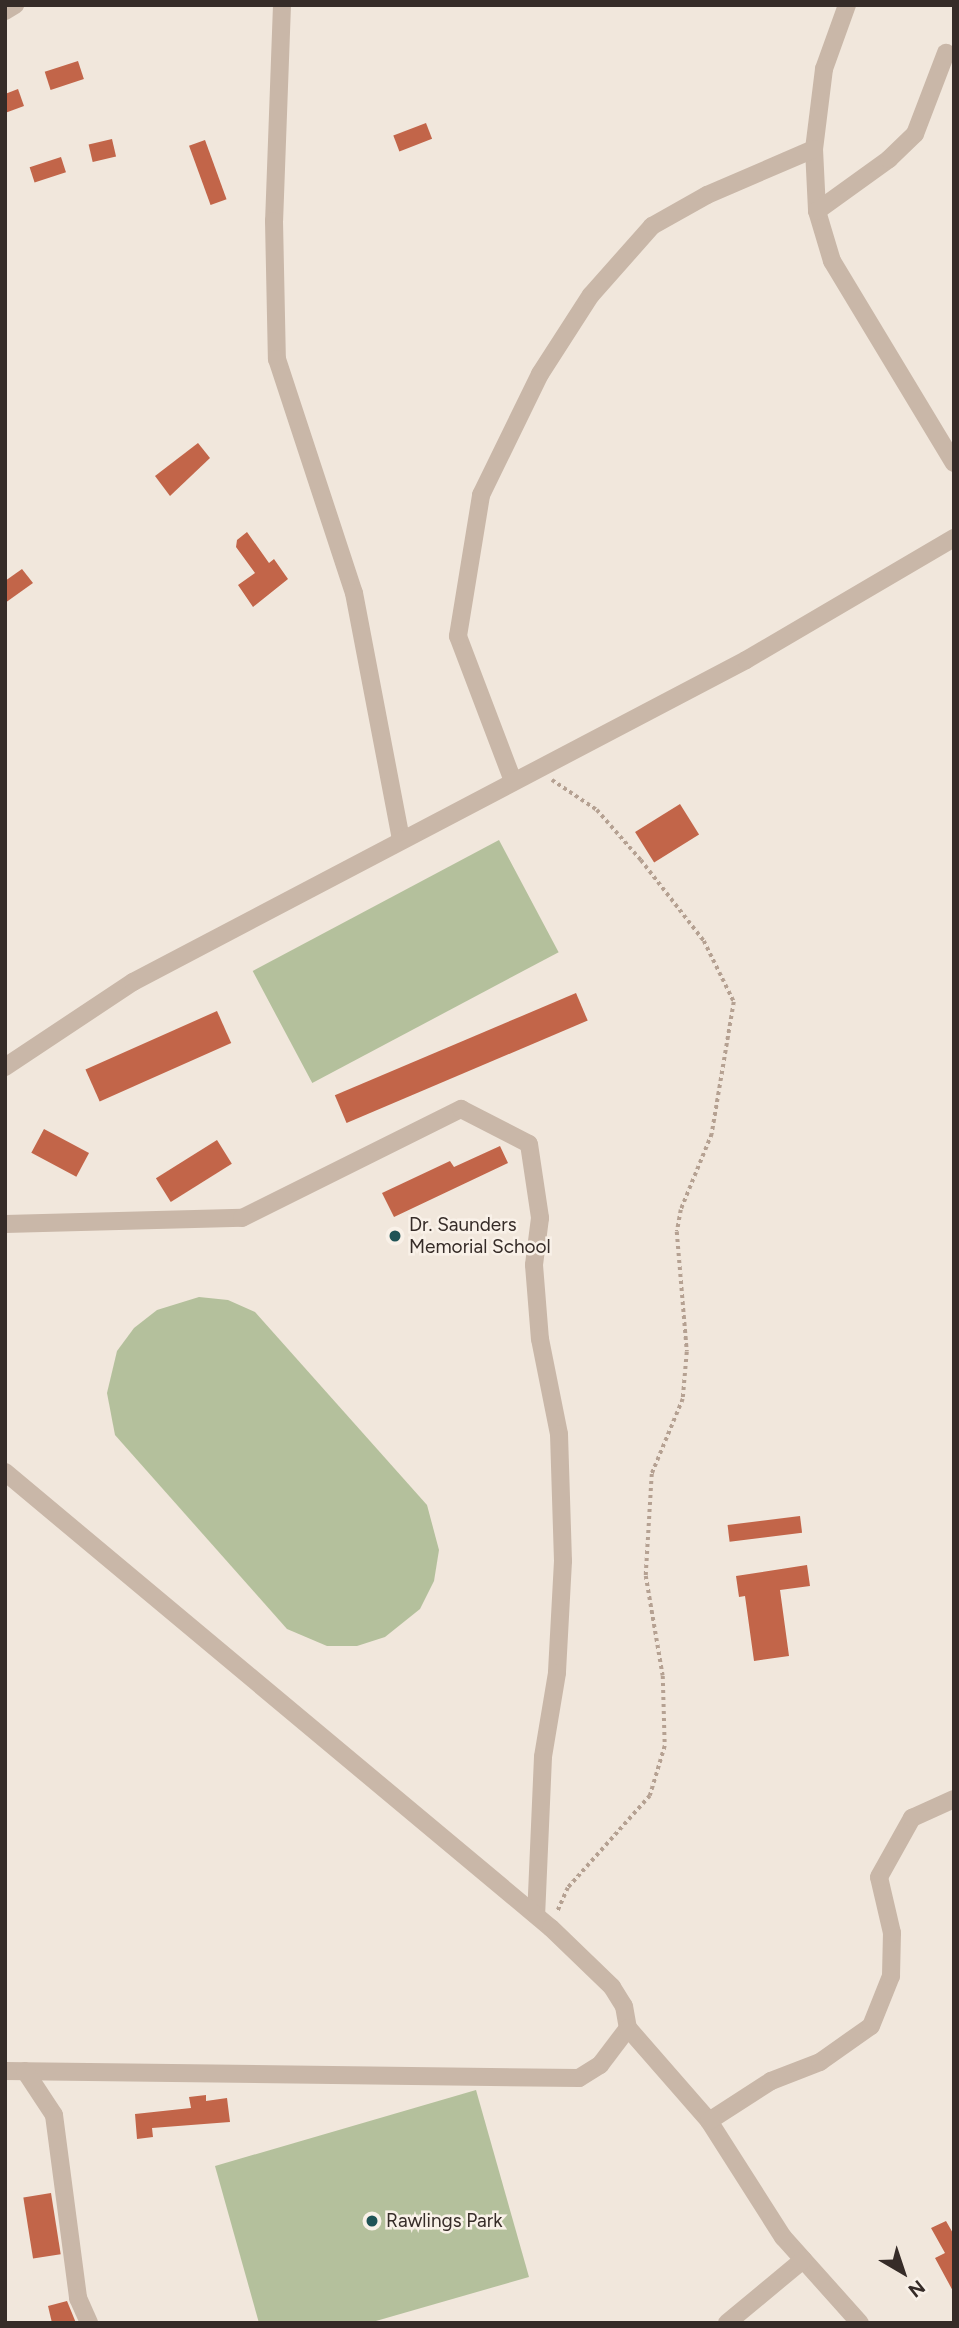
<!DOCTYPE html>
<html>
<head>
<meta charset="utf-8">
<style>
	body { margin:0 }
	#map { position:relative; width:959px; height:2328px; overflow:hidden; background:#f1e7dc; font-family:Figtree,sans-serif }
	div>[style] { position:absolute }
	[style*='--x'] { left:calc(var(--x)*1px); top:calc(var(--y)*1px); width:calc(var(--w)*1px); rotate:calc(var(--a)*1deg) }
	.green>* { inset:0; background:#b4c09c; transform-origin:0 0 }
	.building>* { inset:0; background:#c26549; transform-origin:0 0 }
	.path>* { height:3.5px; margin-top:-1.75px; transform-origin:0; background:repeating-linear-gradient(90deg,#b5a192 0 3.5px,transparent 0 7px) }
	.minor>* { height:18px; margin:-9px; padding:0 9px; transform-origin:9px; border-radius:9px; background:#c9b7a8 }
	.dots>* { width:19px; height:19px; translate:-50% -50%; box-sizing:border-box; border:4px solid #f9f1e8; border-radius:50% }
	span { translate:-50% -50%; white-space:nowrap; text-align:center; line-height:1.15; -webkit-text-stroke:5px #f9f1e8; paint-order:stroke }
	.poi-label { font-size:19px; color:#362c28 }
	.left { translate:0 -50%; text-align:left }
	.frame { position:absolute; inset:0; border:7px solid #362c28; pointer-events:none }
	.north { position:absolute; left:868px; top:2237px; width:70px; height:70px; -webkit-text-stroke:5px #f9f1e8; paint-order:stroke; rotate:141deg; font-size:19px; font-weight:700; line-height:28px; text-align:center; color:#362c28 }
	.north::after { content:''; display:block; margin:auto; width:24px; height:32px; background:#362c28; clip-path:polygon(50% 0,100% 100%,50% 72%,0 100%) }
</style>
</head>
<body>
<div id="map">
	<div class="green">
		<i style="left:499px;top:840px;width:127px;height:279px;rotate:62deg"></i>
		<i style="clip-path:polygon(199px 1297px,228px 1300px,255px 1312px,427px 1505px,439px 1550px,434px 1581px,420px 1609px,385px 1637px,357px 1646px,327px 1646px,287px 1629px,115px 1435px,107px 1393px,117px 1351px,134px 1328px,157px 1310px)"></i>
		<i style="clip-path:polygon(476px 2090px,529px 2277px,369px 2323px,259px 2323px,215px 2166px)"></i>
	</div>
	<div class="building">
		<i style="left:78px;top:61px;width:19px;height:35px;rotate:72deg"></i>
		<i style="clip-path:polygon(18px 89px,24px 106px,5px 113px,5px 94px)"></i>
		<i style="left:426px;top:123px;width:17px;height:35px;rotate:69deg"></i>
		<i style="left:112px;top:139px;width:18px;height:24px;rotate:77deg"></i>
		<i style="left:205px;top:140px;width:63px;height:17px;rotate:70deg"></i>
		<i style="left:61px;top:157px;width:16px;height:33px;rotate:72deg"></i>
		<i style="clip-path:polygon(198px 443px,210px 458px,170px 496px,155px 476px)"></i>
		<i style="clip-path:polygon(247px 532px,269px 563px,274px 559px,288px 579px,253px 607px,238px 585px,255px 573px,236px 547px,237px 540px)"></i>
		<i style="clip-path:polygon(22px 569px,33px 583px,5px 603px,5px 581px)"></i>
		<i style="left:680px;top:804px;width:36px;height:53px;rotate:58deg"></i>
		<i style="left:576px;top:993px;width:30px;height:262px;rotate:67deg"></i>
		<i style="left:217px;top:1011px;width:35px;height:144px;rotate:66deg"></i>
		<i style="left:44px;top:1129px;width:51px;height:27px;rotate:28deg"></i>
		<i style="left:217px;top:1140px;width:28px;height:72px;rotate:58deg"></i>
		<i style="clip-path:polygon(500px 1146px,508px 1163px,394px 1217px,382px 1193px,450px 1161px,454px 1167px)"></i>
		<i style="left:800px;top:1516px;width:17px;height:73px;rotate:83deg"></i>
		<i style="clip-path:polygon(807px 1565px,810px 1586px,780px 1590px,789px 1656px,754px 1661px,745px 1596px,739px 1597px,736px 1576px)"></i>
		<i style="clip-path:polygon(206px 2095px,206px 2101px,227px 2098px,230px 2122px,152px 2128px,153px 2137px,137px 2139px,135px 2114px,191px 2108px,189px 2097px)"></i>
		<i style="left:51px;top:2193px;width:62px;height:28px;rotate:81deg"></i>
		<i style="clip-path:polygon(946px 2221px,954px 2235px,954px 2293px,935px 2258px,945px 2253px,931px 2228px)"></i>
		<i style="clip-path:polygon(67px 2301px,76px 2323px,52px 2323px,48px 2306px)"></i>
	</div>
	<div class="path">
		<i style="--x:552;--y:780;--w:54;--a:33.7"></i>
		<i style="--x:597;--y:810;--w:67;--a:48.7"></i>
		<i style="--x:641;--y:860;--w:103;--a:52.1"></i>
		<i style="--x:704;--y:941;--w:68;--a:63.8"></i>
		<i style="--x:734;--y:1002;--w:134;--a:99.5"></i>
		<i style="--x:712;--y:1134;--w:82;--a:112.2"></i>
		<i style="--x:681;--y:1210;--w:22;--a:100"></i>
		<i style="--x:677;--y:1232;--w:120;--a:85.2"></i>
		<i style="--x:687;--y:1352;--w:47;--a:94.9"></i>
		<i style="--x:683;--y:1399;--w:81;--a:112.5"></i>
		<i style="--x:652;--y:1474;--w:102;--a:93.4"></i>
		<i style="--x:646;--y:1576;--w:101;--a:80.4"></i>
		<i style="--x:663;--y:1676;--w:70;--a:88.4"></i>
		<i style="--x:665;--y:1746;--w:52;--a:106.7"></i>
		<i style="--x:650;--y:1796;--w:123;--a:131.7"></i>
		<i style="--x:568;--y:1888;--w:27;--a:114"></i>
	</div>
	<div class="minor">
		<i style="--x:282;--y:5;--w:216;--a:92.1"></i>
		<i style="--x:274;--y:221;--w:138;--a:88.8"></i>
		<i style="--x:277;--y:359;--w:246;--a:71.8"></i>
		<i style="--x:354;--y:593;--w:251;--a:79.2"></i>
		<i style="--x:847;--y:5;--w:68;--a:109.8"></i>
		<i style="--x:824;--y:69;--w:81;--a:97.1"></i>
		<i style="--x:814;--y:149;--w:62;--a:87.2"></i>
		<i style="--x:817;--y:211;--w:52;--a:73.3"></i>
		<i style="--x:832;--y:261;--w:236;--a:58.9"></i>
		<i style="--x:5;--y:11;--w:12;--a:-31"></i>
		<i style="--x:817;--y:211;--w:89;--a:-35.8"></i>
		<i style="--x:889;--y:159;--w:36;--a:-44"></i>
		<i style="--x:915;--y:134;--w:87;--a:-69.1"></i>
		<i style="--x:513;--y:781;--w:155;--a:-110.8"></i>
		<i style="--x:458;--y:636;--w:143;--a:-80.7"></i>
		<i style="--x:481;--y:495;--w:135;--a:-64"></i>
		<i style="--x:540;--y:374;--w:94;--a:-57.2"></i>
		<i style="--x:591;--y:295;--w:92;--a:-48.5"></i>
		<i style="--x:652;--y:226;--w:63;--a:-29.4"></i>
		<i style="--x:707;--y:195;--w:116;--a:-23.3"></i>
		<i style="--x:5;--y:1067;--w:154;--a:-33.6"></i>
		<i style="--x:133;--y:982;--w:692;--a:-27.71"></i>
		<i style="--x:746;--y:660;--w:241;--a:-30.4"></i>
		<i style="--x:5;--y:1224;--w:237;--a:-1.5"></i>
		<i style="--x:242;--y:1218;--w:245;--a:-26.5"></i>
		<i style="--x:461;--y:1109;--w:76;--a:27.2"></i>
		<i style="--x:529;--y:1144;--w:75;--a:81.5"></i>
		<i style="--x:540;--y:1218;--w:47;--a:97.3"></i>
		<i style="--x:534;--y:1265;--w:74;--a:85.4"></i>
		<i style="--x:540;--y:1339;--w:97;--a:78.7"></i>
		<i style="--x:559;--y:1434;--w:127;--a:88.2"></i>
		<i style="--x:563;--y:1561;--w:112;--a:93.1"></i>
		<i style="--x:557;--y:1673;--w:85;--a:99.5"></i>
		<i style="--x:543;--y:1757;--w:158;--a:92.5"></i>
		<i style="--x:5;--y:1472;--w:711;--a:39.87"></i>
		<i style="--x:551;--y:1928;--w:85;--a:44"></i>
		<i style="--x:612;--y:1987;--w:22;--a:58"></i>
		<i style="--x:624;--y:2006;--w:22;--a:80"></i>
		<i style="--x:5;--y:2071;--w:574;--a:0.7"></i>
		<i style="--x:579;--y:2078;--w:25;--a:-32"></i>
		<i style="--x:600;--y:2065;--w:46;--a:-52.9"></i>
		<i style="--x:628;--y:2028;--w:123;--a:48.9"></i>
		<i style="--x:709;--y:2121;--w:138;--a:57.5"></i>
		<i style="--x:783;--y:2237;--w:115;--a:48.2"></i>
		<i style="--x:25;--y:2071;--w:53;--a:56.6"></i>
		<i style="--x:54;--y:2115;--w:185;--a:82.5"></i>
		<i style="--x:78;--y:2298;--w:27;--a:66"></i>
		<i style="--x:709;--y:2121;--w:74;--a:-32.8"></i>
		<i style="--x:771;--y:2081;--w:53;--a:-21.2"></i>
		<i style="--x:820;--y:2062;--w:62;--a:-35.2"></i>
		<i style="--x:871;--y:2026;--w:54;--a:-68.2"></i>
		<i style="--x:891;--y:1976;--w:43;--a:-88.7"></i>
		<i style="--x:892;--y:1933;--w:57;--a:-103.1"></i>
		<i style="--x:879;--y:1877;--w:68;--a:-60.8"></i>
		<i style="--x:912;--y:1818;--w:46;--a:-24.3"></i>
		<i style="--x:727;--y:2323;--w:99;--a:-39.7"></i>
	</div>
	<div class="dots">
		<i style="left:395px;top:1236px;background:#1f5356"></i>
		<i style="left:372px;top:2221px;background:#1f5356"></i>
	</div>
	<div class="poi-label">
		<span class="left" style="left:409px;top:1236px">Dr. Saunders<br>Memorial School</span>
		<span class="left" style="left:386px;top:2221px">Rawlings Park</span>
	</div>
	<div class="frame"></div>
	<div class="north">N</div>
</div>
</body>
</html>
